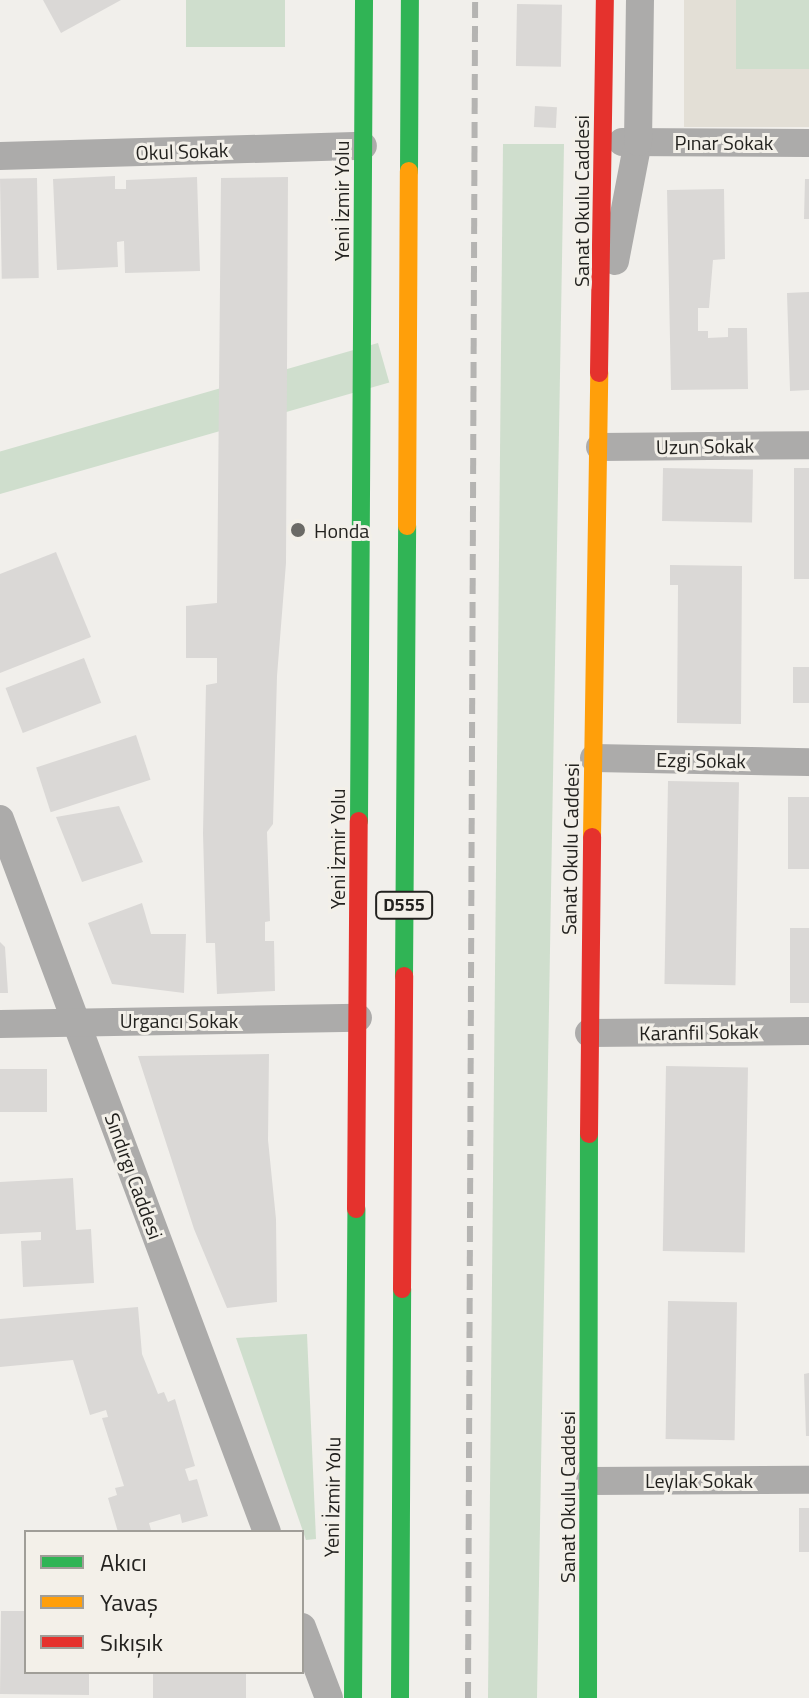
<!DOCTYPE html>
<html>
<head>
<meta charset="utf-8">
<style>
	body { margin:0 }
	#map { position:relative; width:809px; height:1698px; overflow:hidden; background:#f1efeb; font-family:"Titillium Web",sans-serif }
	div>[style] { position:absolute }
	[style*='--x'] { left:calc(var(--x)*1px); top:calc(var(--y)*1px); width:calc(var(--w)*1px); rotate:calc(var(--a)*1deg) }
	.built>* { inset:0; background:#e3dfd6; transform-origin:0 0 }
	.green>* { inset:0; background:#cfdecd; transform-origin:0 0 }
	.building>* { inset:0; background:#dad8d6; transform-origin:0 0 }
	.street>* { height:28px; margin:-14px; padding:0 14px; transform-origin:14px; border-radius:14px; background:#acabaa }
	.fast>* { height:18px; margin:-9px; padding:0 9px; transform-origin:9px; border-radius:9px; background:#30b455 }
	.slow>* { height:18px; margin:-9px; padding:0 9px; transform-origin:9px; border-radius:9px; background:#ff9f0a }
	.jam>* { height:18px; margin:-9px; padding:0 9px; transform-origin:9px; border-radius:9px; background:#e5322d }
	.rail>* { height:6px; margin-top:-3px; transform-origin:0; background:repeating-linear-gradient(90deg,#b5b4b2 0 16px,transparent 0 24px) }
	.dots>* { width:22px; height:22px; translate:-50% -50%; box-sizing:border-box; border:4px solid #f3f0e9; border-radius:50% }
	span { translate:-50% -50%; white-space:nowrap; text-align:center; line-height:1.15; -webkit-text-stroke:6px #f3f0e9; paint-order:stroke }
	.shield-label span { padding:2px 6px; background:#f3f0e9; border:2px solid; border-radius:6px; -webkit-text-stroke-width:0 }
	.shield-label { font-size:18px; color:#23221f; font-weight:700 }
	.street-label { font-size:20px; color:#23221f }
	.poi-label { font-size:20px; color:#23221f }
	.left { translate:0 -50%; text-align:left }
	.legend { position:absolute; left:24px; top:1530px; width:280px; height:144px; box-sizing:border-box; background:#f3f0e9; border:2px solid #a09e98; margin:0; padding:10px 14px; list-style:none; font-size:24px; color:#23221f }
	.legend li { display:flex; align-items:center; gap:16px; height:40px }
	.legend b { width:40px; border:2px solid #a09e98 }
</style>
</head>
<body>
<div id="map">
	<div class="built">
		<i style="left:684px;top:0;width:125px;height:127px"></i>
	</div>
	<div class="green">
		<i style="left:186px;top:0;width:99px;height:47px"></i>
		<i style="left:736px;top:0;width:73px;height:69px"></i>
		<i style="clip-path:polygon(503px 144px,564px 144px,537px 1698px,488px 1698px)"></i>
		<i style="left:378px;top:343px;width:41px;height:1355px;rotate:74deg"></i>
		<i style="clip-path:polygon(307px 1334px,316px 1539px,306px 1540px,236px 1338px)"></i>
	</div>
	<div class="building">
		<i style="clip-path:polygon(43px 0,121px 0,61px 33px)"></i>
		<i style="left:517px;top:4px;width:45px;height:62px;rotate:1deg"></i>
		<i style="left:535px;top:106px;width:22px;height:21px;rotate:3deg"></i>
		<i style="clip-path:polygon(115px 176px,115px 189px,126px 189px,126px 180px,197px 177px,200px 271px,125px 273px,124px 241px,117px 242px,118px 267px,57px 270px,53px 179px)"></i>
		<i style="clip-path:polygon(288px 177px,286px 563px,277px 676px,273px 824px,267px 832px,270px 921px,265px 922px,265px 941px,274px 941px,275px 991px,217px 994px,215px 943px,206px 943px,203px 833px,206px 685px,217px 683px,217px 658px,186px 658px,186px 606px,217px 603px,221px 178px)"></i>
		<i style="left:37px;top:178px;width:100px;height:37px;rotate:89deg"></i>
		<i style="clip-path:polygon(805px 179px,809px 179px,809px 219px,804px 219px)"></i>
		<i style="clip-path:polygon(724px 189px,725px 259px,713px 260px,709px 308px,698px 308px,698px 331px,708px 331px,708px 338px,728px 337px,728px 328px,747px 328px,748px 389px,671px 390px,667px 190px)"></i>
		<i style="clip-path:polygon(809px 292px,809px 390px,790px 391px,787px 293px)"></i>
		<i style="left:663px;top:468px;width:90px;height:53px;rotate:1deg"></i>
		<i style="left:794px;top:468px;width:15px;height:111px"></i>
		<i style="clip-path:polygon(56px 552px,91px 637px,0 673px,0 574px)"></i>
		<i style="clip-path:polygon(670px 565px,742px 566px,741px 724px,677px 723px,678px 585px,670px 585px)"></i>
		<i style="left:84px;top:658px;width:48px;height:84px;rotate:69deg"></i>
		<i style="left:793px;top:667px;width:16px;height:36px"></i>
		<i style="left:136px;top:735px;width:47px;height:105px;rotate:72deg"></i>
		<i style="left:668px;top:781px;width:71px;height:203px;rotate:1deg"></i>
		<i style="left:788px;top:797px;width:21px;height:72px"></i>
		<i style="clip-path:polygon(119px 806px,143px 862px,82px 882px,56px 817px)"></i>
		<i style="clip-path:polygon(142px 903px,151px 934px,186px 934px,184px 993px,112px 984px,88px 923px)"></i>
		<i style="left:790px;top:928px;width:19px;height:75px"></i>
		<i style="clip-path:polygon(0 942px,5px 947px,8px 993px,0 993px)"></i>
		<i style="clip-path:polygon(269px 1054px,268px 1140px,276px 1219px,277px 1302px,227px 1308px,194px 1229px,138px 1056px)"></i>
		<i style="left:666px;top:1066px;width:82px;height:185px;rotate:1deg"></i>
		<i style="left:47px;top:1069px;width:43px;height:47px;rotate:90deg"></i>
		<i style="clip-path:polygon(73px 1178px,76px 1230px,91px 1229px,94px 1283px,23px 1287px,21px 1241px,41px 1240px,41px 1232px,0 1234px,0 1182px)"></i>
		<i style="left:668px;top:1301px;width:69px;height:138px;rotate:1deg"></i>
		<i style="clip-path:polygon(138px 1307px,142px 1354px,158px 1394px,164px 1392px,168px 1402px,175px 1399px,195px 1466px,185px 1469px,189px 1481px,197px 1479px,208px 1516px,182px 1523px,180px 1514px,149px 1523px,151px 1530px,118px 1532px,108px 1498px,117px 1495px,115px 1488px,124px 1486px,102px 1418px,108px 1417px,106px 1410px,90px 1415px,73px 1360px,0 1367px,0 1319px)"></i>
		<i style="clip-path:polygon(809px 1373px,809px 1436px,806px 1436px,804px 1374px)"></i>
		<i style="left:799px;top:1508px;width:10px;height:44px"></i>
		<i style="clip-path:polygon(1px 1611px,26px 1611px,26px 1672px,89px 1672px,89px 1695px,0 1694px)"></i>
		<i style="left:153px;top:1672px;width:93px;height:26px"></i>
	</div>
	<div class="street">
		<i style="--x:622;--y:142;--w:187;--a:0.3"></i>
		<i style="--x:0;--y:156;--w:363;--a:-1.6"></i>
		<i style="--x:615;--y:261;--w:121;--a:-79.1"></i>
		<i style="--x:638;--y:142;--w:142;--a:-89.2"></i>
		<i style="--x:600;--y:447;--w:209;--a:-0.5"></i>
		<i style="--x:594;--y:758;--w:215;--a:1.1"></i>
		<i style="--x:0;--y:819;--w:761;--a:69.47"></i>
		<i style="--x:0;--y:1024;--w:358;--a:-1"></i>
		<i style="--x:589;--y:1033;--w:220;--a:-0.5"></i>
		<i style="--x:590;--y:1481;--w:219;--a:-0.3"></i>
		<i style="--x:302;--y:1627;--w:76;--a:69.2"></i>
	</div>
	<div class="fast">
		<i style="--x:409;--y:171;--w:171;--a:-89.7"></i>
		<i style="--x:359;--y:821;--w:821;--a:-89.65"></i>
		<i style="--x:404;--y:976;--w:450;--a:-89.6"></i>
		<i style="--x:353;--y:1698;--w:489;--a:-89.6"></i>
		<i style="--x:400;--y:1698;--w:409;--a:-89.7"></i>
		<i style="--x:588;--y:1698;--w:564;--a:-89.9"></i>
	</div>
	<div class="slow">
		<i style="--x:407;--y:526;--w:355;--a:-89.7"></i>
		<i style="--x:592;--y:837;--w:464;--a:-89.1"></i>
	</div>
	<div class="jam">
		<i style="--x:599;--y:373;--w:373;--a:-89.1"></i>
		<i style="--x:589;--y:1134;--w:297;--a:-89.4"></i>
		<i style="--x:356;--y:1209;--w:388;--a:-89.6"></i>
		<i style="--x:402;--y:1289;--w:313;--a:-89.6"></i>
	</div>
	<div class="rail">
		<i style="--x:468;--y:1698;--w:1698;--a:-89.76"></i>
	</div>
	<div class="dots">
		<i style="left:298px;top:530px;background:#6b6a66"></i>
	</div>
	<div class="shield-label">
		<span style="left:404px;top:905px">D555</span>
	</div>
	<div class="street-label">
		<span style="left:724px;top:142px">Pınar Sokak</span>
		<span style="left:182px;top:151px;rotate:-2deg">Okul Sokak</span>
		<span style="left:341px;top:201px;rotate:-90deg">Yeni İzmir Yolu</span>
		<span style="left:581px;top:201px;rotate:-90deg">Sanat Okulu Caddesi</span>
		<span style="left:705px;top:446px;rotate:-1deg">Uzun Sokak</span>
		<span style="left:701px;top:760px;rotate:1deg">Ezgi Sokak</span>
		<span style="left:337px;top:849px;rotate:-90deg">Yeni İzmir Yolu</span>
		<span style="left:570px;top:849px;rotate:-89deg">Sanat Okulu Caddesi</span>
		<span style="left:179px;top:1020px">Urgancı Sokak</span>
		<span style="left:699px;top:1032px;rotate:-1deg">Karanfil Sokak</span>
		<span style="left:134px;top:1176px;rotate:70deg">Sındırgı Caddesi</span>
		<span style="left:699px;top:1480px">Leylak Sokak</span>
		<span style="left:332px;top:1497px;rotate:-89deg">Yeni İzmir Yolu</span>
		<span style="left:567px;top:1497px;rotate:-90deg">Sanat Okulu Caddesi</span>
	</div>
	<div class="poi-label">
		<span class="left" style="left:314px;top:530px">Honda</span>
	</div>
	<ul class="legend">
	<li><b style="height:10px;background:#30b455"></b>Akıcı</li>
	<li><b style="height:10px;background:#ff9f0a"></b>Yavaş</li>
	<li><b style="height:10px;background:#e5322d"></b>Sıkışık</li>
	</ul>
</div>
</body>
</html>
